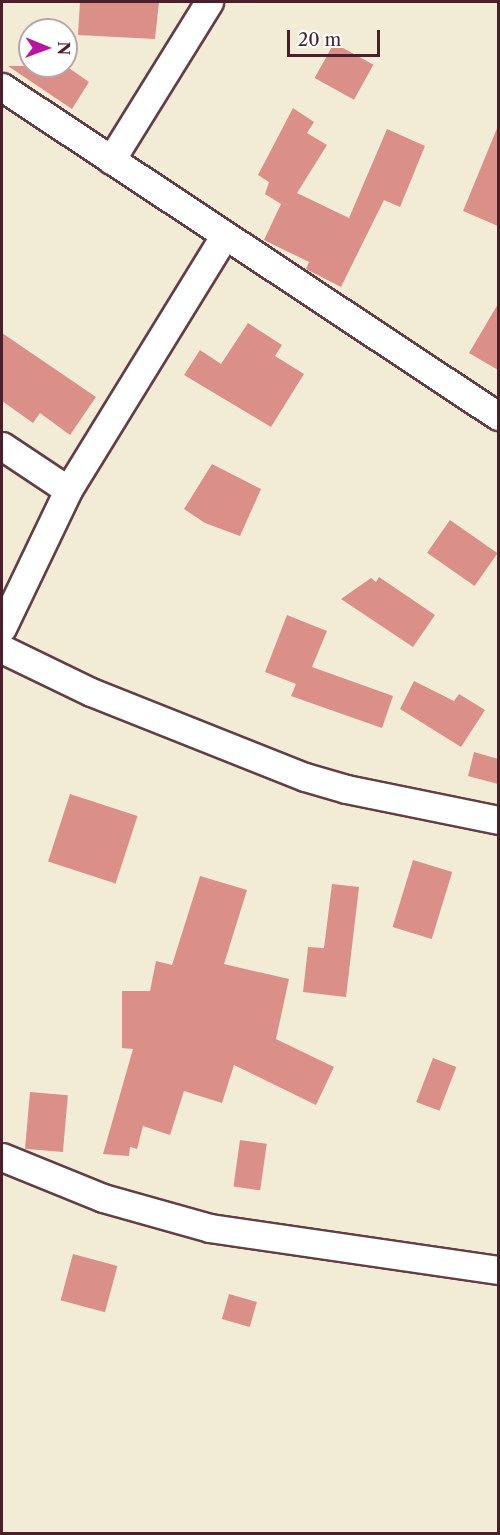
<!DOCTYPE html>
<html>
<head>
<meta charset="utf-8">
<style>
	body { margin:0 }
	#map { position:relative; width:500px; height:1535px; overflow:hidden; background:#f2ecd7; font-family:"Libre Caslon Text",serif }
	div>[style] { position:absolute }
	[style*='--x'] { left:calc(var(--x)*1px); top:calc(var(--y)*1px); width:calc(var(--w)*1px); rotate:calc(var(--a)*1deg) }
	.building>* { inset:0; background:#da8f88; transform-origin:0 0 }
	.roads { filter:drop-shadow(2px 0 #633e45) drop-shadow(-2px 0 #633e45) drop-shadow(0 2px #633e45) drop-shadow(0 -2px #633e45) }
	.minor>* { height:27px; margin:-13.5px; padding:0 13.5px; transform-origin:13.5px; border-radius:13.5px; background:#fff }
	span { translate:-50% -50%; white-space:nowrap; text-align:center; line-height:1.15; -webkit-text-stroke:5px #fff; paint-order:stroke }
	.frame { position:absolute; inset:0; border:3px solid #4a1f2b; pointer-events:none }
	.north { position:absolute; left:18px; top:18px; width:60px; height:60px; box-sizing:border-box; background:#fff; border:2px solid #b7a5aa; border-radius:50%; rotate:91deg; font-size:16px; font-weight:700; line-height:24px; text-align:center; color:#4a1f2b }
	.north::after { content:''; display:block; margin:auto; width:21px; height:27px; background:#b5179e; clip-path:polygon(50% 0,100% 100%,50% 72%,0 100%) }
	.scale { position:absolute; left:287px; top:30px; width:93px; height:27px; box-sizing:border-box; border:3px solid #4a1f2b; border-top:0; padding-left:8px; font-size:18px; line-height:21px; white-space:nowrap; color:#4a1f2b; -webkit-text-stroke:4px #fff; paint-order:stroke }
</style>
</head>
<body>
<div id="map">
	<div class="building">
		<i style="clip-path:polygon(80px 2px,159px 2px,155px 39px,78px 35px)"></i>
		<i style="left:334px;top:43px;width:45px;height:40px;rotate:29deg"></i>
		<i style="clip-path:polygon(8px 66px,66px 66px,89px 82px,72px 109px)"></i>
		<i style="clip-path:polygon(293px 108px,314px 122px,307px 133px,327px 145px,297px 193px,349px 218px,387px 129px,425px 146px,400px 207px,384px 200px,341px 287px,306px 269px,309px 262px,264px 240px,281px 204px,265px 194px,269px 182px,258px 175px)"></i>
		<i style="clip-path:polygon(498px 126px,498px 226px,463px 211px)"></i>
		<i style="clip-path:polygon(498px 304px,498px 370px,469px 353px)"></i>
		<i style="clip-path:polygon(248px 323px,282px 345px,275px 356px,304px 374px,271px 427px,184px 375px,200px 350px,221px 364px)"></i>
		<i style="clip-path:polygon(2px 333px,96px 397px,70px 435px,40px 413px,33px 423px,2px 401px)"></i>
		<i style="clip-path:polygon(212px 464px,261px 489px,240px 536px,205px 523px,184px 509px)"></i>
		<i style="left:450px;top:520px;width:58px;height:40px;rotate:35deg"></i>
		<i style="clip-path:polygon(379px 577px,435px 615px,413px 647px,341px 599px,371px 578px,376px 582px)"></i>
		<i style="clip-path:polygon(287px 615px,327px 631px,312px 667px,393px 696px,382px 728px,291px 696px,296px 684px,265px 672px)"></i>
		<i style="clip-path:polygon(414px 681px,454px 701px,459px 694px,485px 710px,461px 747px,400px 709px)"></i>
		<i style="clip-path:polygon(474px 752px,498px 759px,498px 784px,468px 776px)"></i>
		<i style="left:70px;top:794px;width:71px;height:71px;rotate:18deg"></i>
		<i style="left:413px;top:860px;width:41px;height:70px;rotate:17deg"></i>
		<i style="clip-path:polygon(200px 876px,247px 890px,224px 964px,289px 979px,276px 1039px,334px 1067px,316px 1105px,234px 1065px,222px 1103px,184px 1091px,170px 1135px,143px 1126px,137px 1149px,130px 1147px,129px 1156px,103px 1154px,133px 1049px,122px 1048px,122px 991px,150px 991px,156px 961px,172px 965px)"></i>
		<i style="clip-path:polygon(332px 884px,359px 887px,346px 997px,303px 992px,308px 947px,324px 948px)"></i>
		<i style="left:433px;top:1058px;width:25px;height:47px;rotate:21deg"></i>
		<i style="left:30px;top:1092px;width:38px;height:57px;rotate:5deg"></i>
		<i style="left:240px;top:1140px;width:27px;height:47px;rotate:8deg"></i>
		<i style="left:73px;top:1254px;width:46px;height:48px;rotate:15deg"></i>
		<i style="left:229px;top:1294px;width:29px;height:26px;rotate:16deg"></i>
	</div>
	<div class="roads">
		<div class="minor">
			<i style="--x:2;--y:87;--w:595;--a:33.56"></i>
			<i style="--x:111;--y:160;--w:186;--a:-58.2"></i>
			<i style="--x:2;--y:446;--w:79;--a:33.7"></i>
			<i style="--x:2;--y:628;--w:153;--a:-64.4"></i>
			<i style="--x:68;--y:490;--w:298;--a:-58.4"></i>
			<i style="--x:2;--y:649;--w:99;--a:25.8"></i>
			<i style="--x:91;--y:692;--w:230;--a:21.7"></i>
			<i style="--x:305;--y:777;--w:43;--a:16.3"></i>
			<i style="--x:346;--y:789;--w:155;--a:11.5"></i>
			<i style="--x:2;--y:1157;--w:109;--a:22.1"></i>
			<i style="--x:103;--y:1198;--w:111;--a:15.7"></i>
			<i style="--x:210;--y:1228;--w:291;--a:8.3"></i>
		</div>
	</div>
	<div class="frame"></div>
	<div class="north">N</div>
	<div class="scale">20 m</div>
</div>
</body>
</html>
